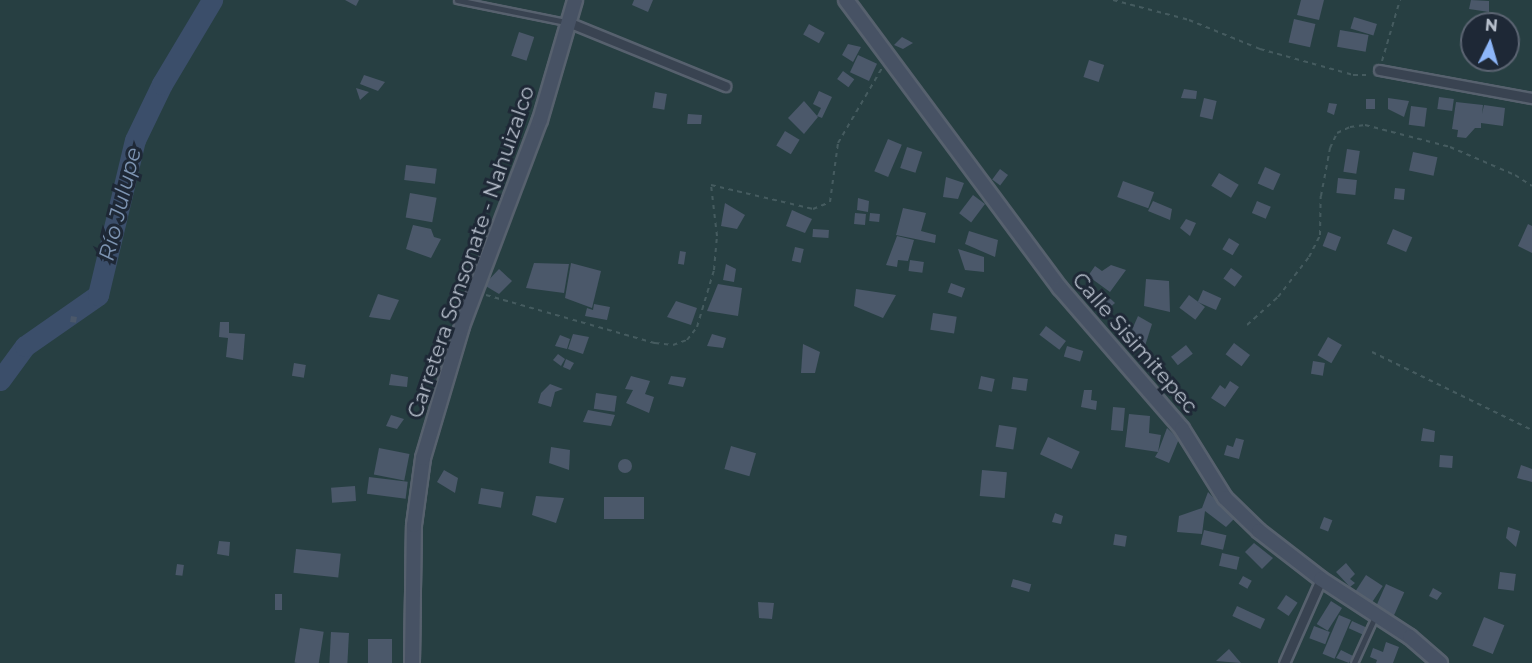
<!DOCTYPE html>
<html>
<head>
<meta charset="utf-8">
<style>
	body { margin:0 }
	#map { position:relative; width:1532px; height:663px; overflow:hidden; background:#253141; font-family:Montserrat,sans-serif }
	div>[style] { position:absolute }
	[style*='--x'] { left:calc(var(--x)*1px); top:calc(var(--y)*1px); width:calc(var(--w)*1px); rotate:calc(var(--a)*1deg) }
	.green>* { inset:0; background:#273f42 }
	.river>* { height:21px; margin:-10.5px; padding:0 10.5px; transform-origin:10.5px; border-radius:10.5px; background:#3b4e6a }
	.building>* { inset:0; background:#4b586a; transform-origin:0 0 }
	.round { border-radius:50% }
	.path>* { height:2px; margin-top:-1px; transform-origin:0; background:repeating-linear-gradient(90deg,#455b5f 0 4.5px,transparent 0 9px) }
	.roads { filter:drop-shadow(2px 0 #57616e) drop-shadow(-2px 0 #57616e) drop-shadow(0 2px #57616e) drop-shadow(0 -2px #57616e) }
	.lane>* { height:4.5px; margin:-2.25px; padding:0 2.25px; transform-origin:2.25px; border-radius:2.25px; background:#394351 }
	.street>* { height:9px; margin:-4.5px; padding:0 4.5px; transform-origin:4.5px; border-radius:4.5px; background:#394351 }
	.secondary>* { height:14px; margin:-7px; padding:0 7px; transform-origin:7px; border-radius:7px; background:#475264 }
	span { translate:-50% -50%; white-space:nowrap; text-align:center; line-height:1.15; -webkit-text-stroke:6px #1e2836; paint-order:stroke }
	.street-label { font-size:21px; color:#b6becb }
	.water-label { font-size:22px; color:#7d94b2; font-style:italic }
	.north { position:absolute; left:1460px; top:12px; width:60px; height:60px; box-sizing:border-box; background:#1e2836; border:2px solid #5b6472; border-radius:50%; rotate:5deg; font-size:16px; font-weight:700; line-height:24px; text-align:center; color:#b6becb }
	.north::after { content:''; display:block; margin:auto; width:21px; height:27px; background:#8db6f9; clip-path:polygon(50% 0,100% 100%,50% 72%,0 100%) }
</style>
</head>
<body>
<div id="map">
	<div class="green">
		<i style="clip-path:polygon(evenodd,0 0,1532px 0,1532px 663px,0 663px,0 0,1472px 24px,1508px 24px,1508px 60px,1472px 60px,1472px 24px)"></i>
	</div>
	<div class="river">
		<i style="--x:0;--y:380;--w:42;--a:-53.7"></i>
		<i style="--x:25;--y:346;--w:89;--a:-34.9"></i>
		<i style="--x:98;--y:295;--w:159;--a:-76.6"></i>
		<i style="--x:135;--y:140;--w:62;--a:-64.3"></i>
		<i style="--x:162;--y:84;--w:98;--a:-59.2"></i>
	</div>
	<div class="building">
		<i style="clip-path:polygon(345px 0,359px 0,356px 6px)"></i>
		<i style="clip-path:polygon(634px 0,653px 0,648px 12px,632px 5px)"></i>
		<i style="clip-path:polygon(1301px 0,1324px 0,1319px 20px,1297px 15px)"></i>
		<i style="clip-path:polygon(1471px 0,1489px 1px,1489px 12px,1469px 9px)"></i>
		<i style="left:1354px;top:17px;width:24px;height:12px;rotate:17deg"></i>
		<i style="left:1294px;top:19px;width:22px;height:24px;rotate:13deg"></i>
		<i style="left:809px;top:24px;width:18px;height:12px;rotate:29deg"></i>
		<i style="left:1340px;top:30px;width:29px;height:17px;rotate:10deg"></i>
		<i style="left:519px;top:32px;width:16px;height:25px;rotate:18deg"></i>
		<i style="clip-path:polygon(902px 37px,913px 43px,903px 49px,894px 45px)"></i>
		<i style="clip-path:polygon(848px 44px,861px 47px,853px 62px,842px 55px)"></i>
		<i style="left:858px;top:55px;width:21px;height:19px;rotate:25deg"></i>
		<i style="left:1089px;top:60px;width:16px;height:18px;rotate:18deg"></i>
		<i style="left:843px;top:71px;width:14px;height:10px;rotate:36deg"></i>
		<i style="clip-path:polygon(364px 75px,385px 82px,378px 91px,360px 84px)"></i>
		<i style="clip-path:polygon(356px 88px,369px 92px,360px 100px)"></i>
		<i style="clip-path:polygon(1184px 89px,1197px 91px,1196px 99px,1181px 98px)"></i>
		<i style="clip-path:polygon(819px 91px,832px 97px,822px 118px,817px 116px,821px 108px,813px 104px)"></i>
		<i style="left:655px;top:92px;width:12px;height:16px;rotate:9deg"></i>
		<i style="left:1439px;top:97px;width:15px;height:12px;rotate:8deg"></i>
		<i style="left:1204px;top:98px;width:13px;height:19px;rotate:13deg"></i>
		<i style="clip-path:polygon(1388px 98px,1409px 101px,1404px 117px,1388px 109px)"></i>
		<i style="left:1366px;top:99px;width:9px;height:10px"></i>
		<i style="clip-path:polygon(804px 101px,818px 117px,804px 134px,788px 118px)"></i>
		<i style="clip-path:polygon(1456px 102px,1483px 105px,1482px 114px,1484px 105px,1505px 108px,1503px 126px,1481px 123px,1481px 128px,1475px 128px,1466px 138px,1457px 137px,1458px 130px,1452px 129px)"></i>
		<i style="clip-path:polygon(1329px 103px,1337px 104px,1334px 115px,1327px 112px)"></i>
		<i style="left:1411px;top:106px;width:16px;height:19px;rotate:7deg"></i>
		<i style="clip-path:polygon(688px 114px,702px 115px,701px 124px,687px 124px)"></i>
		<i style="left:785px;top:131px;width:17px;height:17px;rotate:31deg"></i>
		<i style="left:888px;top:139px;width:15px;height:35px;rotate:23deg"></i>
		<i style="left:907px;top:147px;width:16px;height:22px;rotate:18deg"></i>
		<i style="left:1347px;top:149px;width:13px;height:23px;rotate:9deg"></i>
		<i style="left:1413px;top:152px;width:25px;height:19px;rotate:12deg"></i>
		<i style="left:406px;top:165px;width:31px;height:15px;rotate:7deg"></i>
		<i style="left:1265px;top:167px;width:17px;height:18px;rotate:24deg"></i>
		<i style="left:1000px;top:169px;width:10px;height:13px;rotate:37deg"></i>
		<i style="left:1219px;top:173px;width:23px;height:15px;rotate:31deg"></i>
		<i style="clip-path:polygon(946px 177px,964px 183px,958px 199px,943px 197px)"></i>
		<i style="left:1338px;top:178px;width:19px;height:15px;rotate:6deg"></i>
		<i style="left:1123px;top:181px;width:33px;height:17px;rotate:20deg"></i>
		<i style="left:1395px;top:188px;width:10px;height:11px;rotate:6deg"></i>
		<i style="left:410px;top:193px;width:27px;height:25px;rotate:10deg"></i>
		<i style="left:973px;top:195px;width:15px;height:23px;rotate:37deg"></i>
		<i style="clip-path:polygon(858px 198px,869px 201px,868px 212px,857px 210px)"></i>
		<i style="clip-path:polygon(1153px 201px,1172px 209px,1170px 220px,1148px 211px)"></i>
		<i style="left:1257px;top:201px;width:15px;height:13px;rotate:23deg"></i>
		<i style="clip-path:polygon(725px 203px,745px 215px,737px 229px,721px 226px)"></i>
		<i style="clip-path:polygon(903px 208px,926px 213px,921px 231px,936px 235px,935px 243px,896px 235px)"></i>
		<i style="clip-path:polygon(792px 210px,812px 219px,805px 233px,786px 226px)"></i>
		<i style="left:855px;top:213px;width:11px;height:11px;rotate:5deg"></i>
		<i style="left:870px;top:213px;width:10px;height:8px;rotate:6deg"></i>
		<i style="clip-path:polygon(1186px 219px,1196px 223px,1190px 236px,1180px 228px)"></i>
		<i style="clip-path:polygon(1528px 224px,1532px 226px,1532px 253px,1518px 246px)"></i>
		<i style="clip-path:polygon(413px 225px,431px 229px,434px 237px,441px 239px,431px 258px,406px 249px)"></i>
		<i style="left:813px;top:229px;width:16px;height:8px;rotate:4deg"></i>
		<i style="left:1393px;top:229px;width:21px;height:16px;rotate:23deg"></i>
		<i style="clip-path:polygon(969px 231px,998px 240px,995px 257px,965px 244px)"></i>
		<i style="left:1328px;top:232px;width:14px;height:15px;rotate:21deg"></i>
		<i style="clip-path:polygon(897px 236px,914px 240px,908px 261px,898px 260px,897px 267px,886px 265px)"></i>
		<i style="left:1229px;top:238px;width:12px;height:13px;rotate:31deg"></i>
		<i style="left:795px;top:247px;width:9px;height:14px;rotate:13deg"></i>
		<i style="clip-path:polygon(958px 249px,984px 257px,984px 272px,965px 270px)"></i>
		<i style="left:680px;top:251px;width:6px;height:13px;rotate:9deg"></i>
		<i style="left:910px;top:260px;width:14px;height:11px;rotate:8deg"></i>
		<i style="clip-path:polygon(534px 263px,569px 264px,564px 293px,526px 288px)"></i>
		<i style="clip-path:polygon(571px 263px,601px 271px,592px 308px,565px 298px)"></i>
		<i style="clip-path:polygon(726px 264px,736px 269px,734px 282px,723px 280px)"></i>
		<i style="clip-path:polygon(1111px 265px,1126px 270px,1110px 292px,1088px 276px,1095px 266px,1102px 271px)"></i>
		<i style="left:1231px;top:268px;width:14px;height:13px;rotate:36deg"></i>
		<i style="clip-path:polygon(499px 269px,512px 281px,499px 294px,484px 285px)"></i>
		<i style="clip-path:polygon(1146px 279px,1169px 281px,1170px 312px,1144px 306px)"></i>
		<i style="left:951px;top:283px;width:15px;height:10px;rotate:20deg"></i>
		<i style="clip-path:polygon(718px 284px,742px 288px,738px 316px,707px 311px)"></i>
		<i style="clip-path:polygon(856px 289px,896px 295px,883px 318px,854px 306px)"></i>
		<i style="clip-path:polygon(1101px 290px,1115px 303px,1102px 314px,1091px 299px)"></i>
		<i style="left:1203px;top:290px;width:20px;height:13px;rotate:24deg"></i>
		<i style="clip-path:polygon(378px 294px,399px 300px,390px 320px,369px 317px)"></i>
		<i style="left:1189px;top:295px;width:20px;height:16px;rotate:37deg"></i>
		<i style="clip-path:polygon(676px 301px,697px 308px,691px 325px,667px 317px)"></i>
		<i style="clip-path:polygon(594px 304px,610px 307px,607px 320px,585px 316px,587px 308px,593px 310px)"></i>
		<i style="left:933px;top:313px;width:24px;height:17px;rotate:9deg"></i>
		<i style="left:71px;top:316px;width:6px;height:6px;rotate:9deg"></i>
		<i style="clip-path:polygon(1138px 316px,1152px 324px,1145px 346px,1128px 339px)"></i>
		<i style="clip-path:polygon(220px 322px,229px 322px,229px 333px,245px 334px,243px 360px,226px 357px,228px 338px,219px 337px)"></i>
		<i style="left:1046px;top:326px;width:25px;height:11px;rotate:37deg"></i>
		<i style="clip-path:polygon(573px 334px,589px 337px,583px 354px,568px 349px)"></i>
		<i style="clip-path:polygon(712px 334px,726px 338px,723px 348px,707px 346px)"></i>
		<i style="clip-path:polygon(560px 335px,570px 339px,567px 349px,555px 346px)"></i>
		<i style="left:1328px;top:337px;width:16px;height:21px;rotate:30deg"></i>
		<i style="left:1234px;top:343px;width:20px;height:14px;rotate:37deg"></i>
		<i style="clip-path:polygon(803px 344px,820px 352px,815px 373px,801px 373px)"></i>
		<i style="left:1186px;top:345px;width:11px;height:19px;rotate:52deg"></i>
		<i style="left:1067px;top:346px;width:17px;height:11px;rotate:17deg"></i>
		<i style="clip-path:polygon(558px 354px,565px 359px,561px 366px,553px 360px)"></i>
		<i style="clip-path:polygon(566px 359px,574px 363px,570px 370px,563px 367px)"></i>
		<i style="left:1313px;top:361px;width:12px;height:13px;rotate:9deg"></i>
		<i style="left:294px;top:363px;width:12px;height:13px;rotate:9deg"></i>
		<i style="clip-path:polygon(391px 374px,408px 377px,407px 387px,389px 385px)"></i>
		<i style="clip-path:polygon(631px 376px,650px 381px,645px 394px,654px 397px,649px 413px,626px 403px,633px 390px,625px 389px)"></i>
		<i style="clip-path:polygon(671px 376px,686px 378px,683px 387px,668px 384px)"></i>
		<i style="left:981px;top:376px;width:14px;height:13px;rotate:12deg"></i>
		<i style="left:1013px;top:377px;width:15px;height:12px;rotate:8deg"></i>
		<i style="clip-path:polygon(1230px 381px,1239px 387px,1225px 407px,1211px 398px,1220px 385px,1225px 389px)"></i>
		<i style="clip-path:polygon(550px 384px,563px 389px,555px 392px,551px 407px,538px 403px,541px 393px)"></i>
		<i style="clip-path:polygon(1084px 390px,1092px 390px,1091px 400px,1097px 401px,1096px 410px,1081px 407px)"></i>
		<i style="left:596px;top:393px;width:21px;height:16px;rotate:8deg"></i>
		<i style="left:1113px;top:407px;width:12px;height:23px;rotate:5deg"></i>
		<i style="clip-path:polygon(588px 410px,615px 415px,611px 426px,583px 422px)"></i>
		<i style="clip-path:polygon(1129px 414px,1150px 416px,1149px 433px,1161px 435px,1158px 452px,1167px 428px,1179px 439px,1169px 463px,1155px 457px,1158px 452px,1125px 447px)"></i>
		<i style="clip-path:polygon(391px 415px,404px 419px,397px 429px,386px 426px)"></i>
		<i style="left:999px;top:425px;width:18px;height:22px;rotate:9deg"></i>
		<i style="clip-path:polygon(1423px 428px,1435px 431px,1434px 442px,1421px 441px)"></i>
		<i style="left:1048px;top:437px;width:35px;height:19px;rotate:25deg"></i>
		<i style="clip-path:polygon(1236px 438px,1244px 440px,1239px 459px,1224px 455px,1227px 445px,1233px 447px)"></i>
		<i style="left:731px;top:446px;width:26px;height:24px;rotate:16deg"></i>
		<i style="clip-path:polygon(551px 447px,570px 450px,569px 470px,549px 463px)"></i>
		<i style="left:379px;top:448px;width:31px;height:27px;rotate:11deg"></i>
		<i style="left:1440px;top:455px;width:13px;height:12px;rotate:4deg"></i>
		<i class="round" style="left:618px;top:459px;width:14px;height:14px"></i>
		<i style="clip-path:polygon(1521px 465px,1532px 469px,1532px 482px,1517px 478px)"></i>
		<i style="clip-path:polygon(444px 470px,458px 478px,455px 493px,437px 482px)"></i>
		<i style="left:982px;top:470px;width:25px;height:26px;rotate:5deg"></i>
		<i style="left:369px;top:477px;width:39px;height:17px;rotate:7deg"></i>
		<i style="left:355px;top:486px;width:15px;height:24px;rotate:86deg"></i>
		<i style="left:481px;top:488px;width:23px;height:16px;rotate:10deg"></i>
		<i style="clip-path:polygon(1208px 492px,1234px 519px,1226px 527px,1205px 511px,1202px 534px,1177px 532px,1179px 516px,1202px 508px)"></i>
		<i style="clip-path:polygon(536px 496px,564px 498px,556px 523px,532px 515px)"></i>
		<i style="left:604px;top:497px;width:40px;height:22px"></i>
		<i style="clip-path:polygon(1055px 513px,1063px 516px,1061px 524px,1052px 522px)"></i>
		<i style="left:1324px;top:517px;width:9px;height:12px;rotate:21deg"></i>
		<i style="clip-path:polygon(1508px 527px,1520px 531px,1516px 547px,1506px 538px)"></i>
		<i style="left:1204px;top:530px;width:23px;height:15px;rotate:13deg"></i>
		<i style="left:1115px;top:534px;width:12px;height:11px;rotate:9deg"></i>
		<i style="clip-path:polygon(219px 541px,230px 542px,229px 556px,217px 554px)"></i>
		<i style="clip-path:polygon(1254px 543px,1273px 558px,1262px 569px,1245px 552px)"></i>
		<i style="left:296px;top:549px;width:45px;height:24px;rotate:6deg"></i>
		<i style="left:1222px;top:553px;width:18px;height:13px;rotate:13deg"></i>
		<i style="clip-path:polygon(1346px 563px,1355px 574px,1350px 579px,1355px 583px,1350px 587px,1336px 572px)"></i>
		<i style="left:177px;top:564px;width:7px;height:11px;rotate:8deg"></i>
		<i style="left:1500px;top:572px;width:16px;height:17px;rotate:7deg"></i>
		<i style="left:1366px;top:575px;width:20px;height:22px;rotate:33deg"></i>
		<i style="left:1243px;top:576px;width:10px;height:9px;rotate:29deg"></i>
		<i style="left:1013px;top:579px;width:19px;height:8px;rotate:16deg"></i>
		<i style="left:1386px;top:584px;width:20px;height:29px;rotate:24deg"></i>
		<i style="clip-path:polygon(1433px 588px,1442px 593px,1437px 600px,1429px 596px)"></i>
		<i style="left:275px;top:594px;width:7px;height:16px"></i>
		<i style="left:1286px;top:595px;width:14px;height:16px;rotate:34deg"></i>
		<i style="left:1331px;top:601px;width:13px;height:27px;rotate:32deg"></i>
		<i style="clip-path:polygon(758px 602px,774px 603px,772px 619px,759px 618px)"></i>
		<i style="left:1237px;top:606px;width:31px;height:11px;rotate:25deg"></i>
		<i style="left:1339px;top:615px;width:13px;height:42px;rotate:23deg"></i>
		<i style="left:1484px;top:617px;width:22px;height:31px;rotate:22deg"></i>
		<i style="left:1352px;top:621px;width:17px;height:8px;rotate:24deg"></i>
		<i style="left:1314px;top:626px;width:17px;height:13px;rotate:21deg"></i>
		<i style="left:300px;top:628px;width:24px;height:35px;rotate:9deg"></i>
		<i style="left:331px;top:632px;width:18px;height:31px;rotate:3deg"></i>
		<i style="left:368px;top:639px;width:24px;height:24px"></i>
		<i style="clip-path:polygon(1386px 642px,1399px 647px,1393px 663px,1376px 663px,1377px 660px,1370px 657px,1373px 648px,1383px 652px)"></i>
		<i style="clip-path:polygon(1229px 649px,1241px 663px,1216px 661px)"></i>
		<i style="clip-path:polygon(1341px 650px,1353px 656px,1349px 663px,1336px 658px)"></i>
	</div>
	<div class="path">
		<i style="--x:1113;--y:0;--w:79;--a:14.7"></i>
		<i style="--x:1189;--y:20;--w:77;--a:22.2"></i>
		<i style="--x:1260;--y:49;--w:97;--a:15.6"></i>
		<i style="--x:1353;--y:75;--w:17;--a:0"></i>
		<i style="--x:1382;--y:61;--w:64;--a:-73.6"></i>
		<i style="--x:486;--y:295;--w:176;--a:15.9"></i>
		<i style="--x:655;--y:343;--w:18;--a:6"></i>
		<i style="--x:673;--y:345;--w:15;--a:-20"></i>
		<i style="--x:687;--y:340;--w:16;--a:-52"></i>
		<i style="--x:697;--y:327;--w:59;--a:-73.4"></i>
		<i style="--x:714;--y:270;--w:34;--a:-85"></i>
		<i style="--x:717;--y:236;--w:51;--a:-96.7"></i>
		<i style="--x:711;--y:185;--w:105;--a:13.2"></i>
		<i style="--x:813;--y:209;--w:18;--a:-22"></i>
		<i style="--x:830;--y:202;--w:60;--a:-82.3"></i>
		<i style="--x:838;--y:143;--w:87;--a:-59.6"></i>
		<i style="--x:1247;--y:325;--w:42;--a:-42.1"></i>
		<i style="--x:1278;--y:297;--w:51;--a:-52.2"></i>
		<i style="--x:1309;--y:257;--w:25;--a:-63"></i>
		<i style="--x:1320;--y:235;--w:39;--a:-89"></i>
		<i style="--x:1321;--y:196;--w:49;--a:-79.4"></i>
		<i style="--x:1330;--y:148;--w:17;--a:-65"></i>
		<i style="--x:1337;--y:133;--w:14;--a:-25"></i>
		<i style="--x:1350;--y:127;--w:15;--a:-8"></i>
		<i style="--x:1365;--y:125;--w:88;--a:14.5"></i>
		<i style="--x:1450;--y:147;--w:71;--a:23.3"></i>
		<i style="--x:1515;--y:175;--w:20;--a:33"></i>
		<i style="--x:1372;--y:352;--w:178;--a:26"></i>
	</div>
	<div class="roads">
		<div class="lane">
			<i style="--x:457;--y:0;--w:111;--a:11.4"></i>
			<i style="--x:1354;--y:663;--w:51;--a:-65.5"></i>
		</div>
		<div class="street">
			<i style="--x:568;--y:22;--w:170;--a:22.2"></i>
			<i style="--x:1379;--y:70;--w:156;--a:10.4"></i>
			<i style="--x:1284;--y:663;--w:92;--a:-66.2"></i>
		</div>
		<div class="secondary">
			<i style="--x:846;--y:0;--w:359;--a:53.4"></i>
			<i style="--x:1060;--y:288;--w:186;--a:49.1"></i>
			<i style="--x:1182;--y:429;--w:81;--a:58.1"></i>
			<i style="--x:1225;--y:498;--w:47;--a:44.1"></i>
			<i style="--x:1259;--y:531;--w:78;--a:37.7"></i>
			<i style="--x:1321;--y:579;--w:106;--a:33.1"></i>
			<i style="--x:1410;--y:637;--w:40;--a:41"></i>
			<i style="--x:412;--y:663;--w:138;--a:-89.2"></i>
			<i style="--x:414;--y:525;--w:68;--a:-82.3"></i>
			<i style="--x:423;--y:458;--w:138;--a:-73.5"></i>
			<i style="--x:462;--y:326;--w:220;--a:-69.3"></i>
			<i style="--x:540;--y:120;--w:125;--a:-73.7"></i>
		</div>
	</div>
	<div class="street-label">
		<span style="left:471px;top:252px;rotate:-71deg">Carretera Sonsonate - Nahuizalco</span>
		<span style="left:1135px;top:343px;rotate:49deg">Calle Sisimitepec</span>
	</div>
	<div class="water-label">
		<span style="left:120px;top:204px;rotate:-76deg">Río Julupe</span>
	</div>
	<div class="north">N</div>
</div>
</body>
</html>
